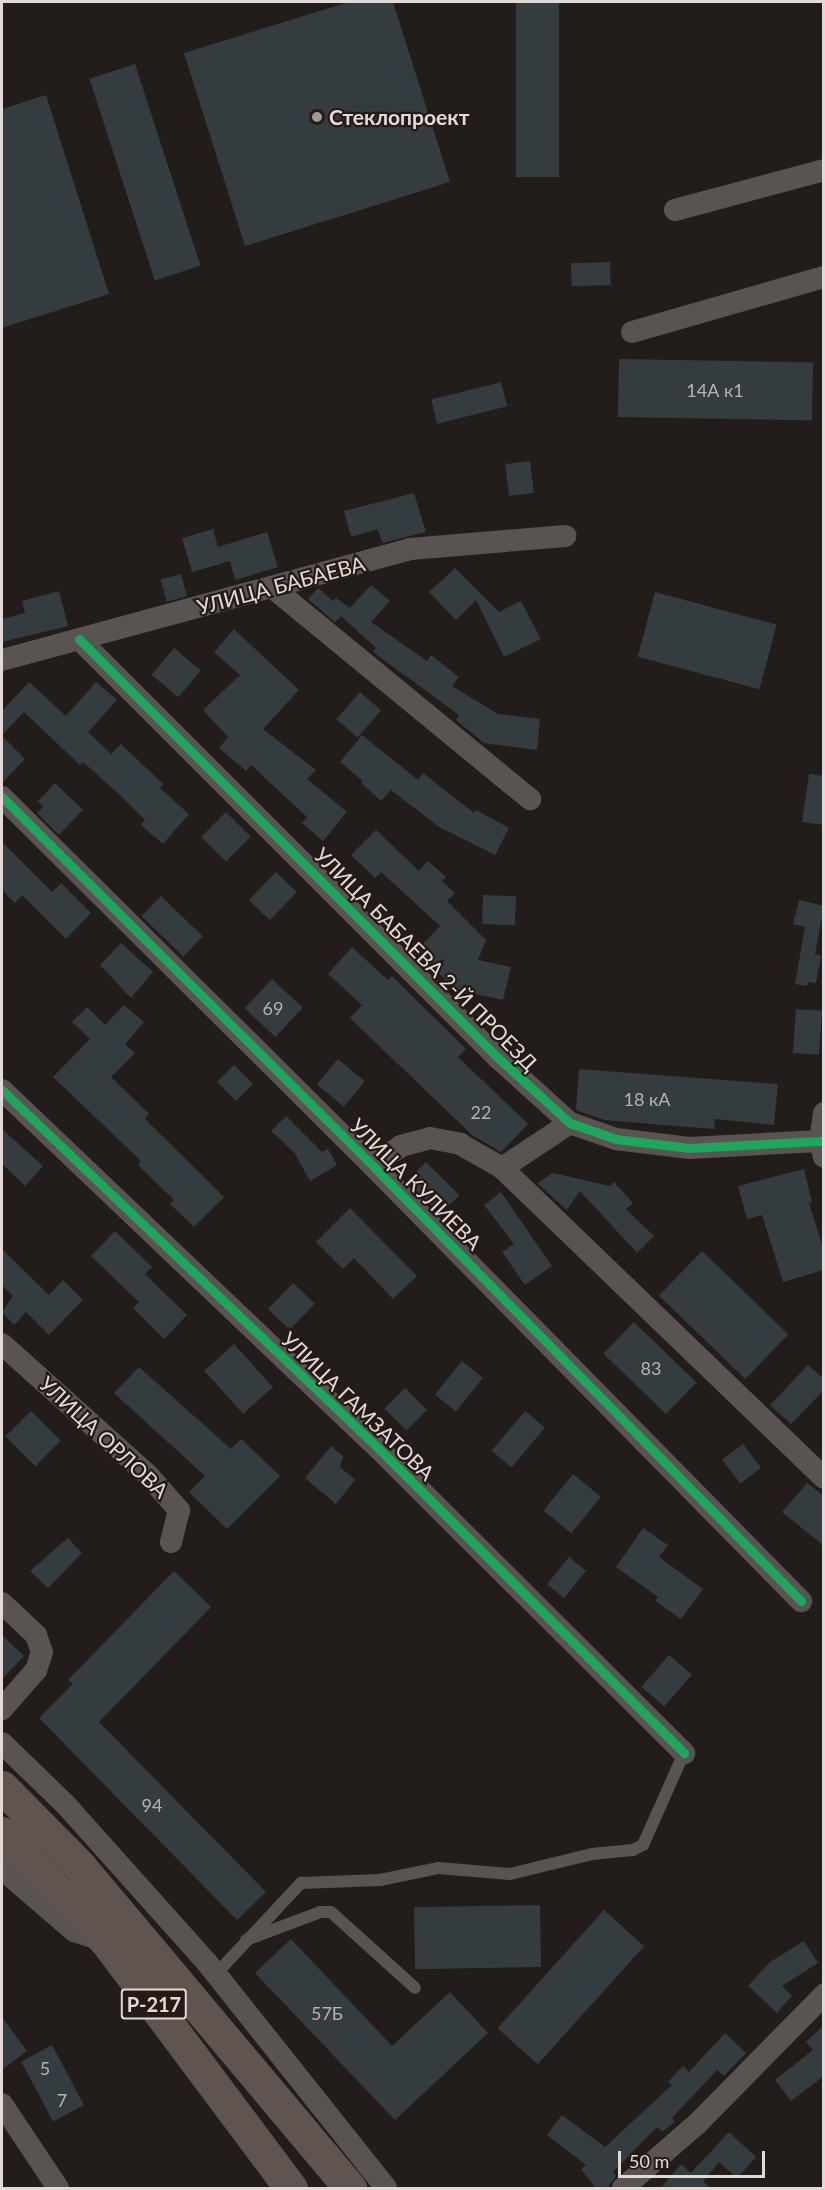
<!DOCTYPE html>
<html>
<head>
<meta charset="utf-8">
<style>
	body { margin:0 }
	#map { position:relative; width:825px; height:2190px; overflow:hidden; background:#221c1a; font-family:Lato,sans-serif }
	div>[style] { position:absolute }
	[style*='--x'] { left:calc(var(--x)*1px); top:calc(var(--y)*1px); width:calc(var(--w)*1px); rotate:calc(var(--a)*1deg) }
	.building>* { inset:0; background:#343c3f; transform-origin:0 0 }
	.service>* { height:12px; margin:-6px; padding:0 6px; transform-origin:6px; border-radius:6px; background:#595351 }
	.minor>* { height:22px; margin:-11px; padding:0 11px; transform-origin:11px; border-radius:11px; background:#595351 }
	.trunk>* { height:33px; margin:-16.5px; padding:0 16.5px; transform-origin:16.5px; border-radius:16.5px; background:#605451 }
	.cycleway>* { height:9px; margin:-4.5px; padding:0 4.5px; transform-origin:4.5px; border-radius:4.5px; background:#20a55d }
	.dots>* { width:16px; height:16px; translate:-50% -50%; box-sizing:border-box; border:3px solid #261a16; border-radius:50% }
	span { translate:-50% -50%; white-space:nowrap; text-align:center; line-height:1.15; -webkit-text-stroke:4.5px #261a16; paint-order:stroke }
	.number-label { font-size:18px; color:#b7b2b2 }
	.number-label span { -webkit-text-stroke-width:0 }
	.shield-label span { padding:2px 4px; background:#261a16; border:2px solid; border-radius:4px; -webkit-text-stroke-width:0 }
	.shield-label { font-size:20px; color:#e3dad8; font-weight:700 }
	.poi-label { font-size:21px; color:#e3dad8; font-weight:700 }
	.left { translate:0 -50%; text-align:left }
	.street-label { font-size:21px; color:#e3dad8 }
	.frame { position:absolute; inset:0; border:3px solid #e3dad8; pointer-events:none }
	.scale { position:absolute; left:618px; top:2151px; width:147px; height:27px; box-sizing:border-box; border:3px solid #e3dad8; border-top:0; padding-left:8px; font-size:18px; line-height:21px; white-space:nowrap; color:#e3dad8; -webkit-text-stroke:4px #261a16; paint-order:stroke }
</style>
</head>
<body>
<div id="map">
	<div class="building">
		<i style="clip-path:polygon(349px 2px,393px 2px,450px 182px,245px 246px,184px 53px)"></i>
		<i style="left:516px;top:2px;width:43px;height:175px"></i>
		<i style="left:135px;top:64px;width:212px;height:48px;rotate:72deg"></i>
		<i style="clip-path:polygon(46px 95px,109px 294px,2px 328px,2px 109px)"></i>
		<i style="left:610px;top:262px;width:23px;height:39px;rotate:88deg"></i>
		<i style="left:619px;top:359px;width:194px;height:58px;rotate:1deg"></i>
		<i style="left:501px;top:382px;width:25px;height:72px;rotate:76deg"></i>
		<i style="left:530px;top:461px;width:32px;height:25px;rotate:83deg"></i>
		<i style="clip-path:polygon(414px 493px,426px 532px,382px 543px,378px 529px,351px 537px,344px 511px)"></i>
		<i style="clip-path:polygon(213px 529px,218px 547px,267px 532px,278px 567px,235px 580px,230px 561px,192px 572px,182px 538px)"></i>
		<i style="clip-path:polygon(455px 568px,499px 612px,521px 601px,541px 639px,504px 657px,476px 600px,456px 620px,429px 592px)"></i>
		<i style="left:181px;top:574px;width:23px;height:21px;rotate:75deg"></i>
		<i style="clip-path:polygon(371px 585px,390px 601px,371px 622px,427px 661px,431px 655px,459px 677px,452px 686px,498px 714px,540px 719px,537px 750px,484px 743px,456px 720px,459px 715px,373px 652px,376px 648px,341px 616px,335px 622px,308px 599px,318px 588px,333px 601px,336px 598px,350px 608px)"></i>
		<i style="clip-path:polygon(59px 591px,68px 626px,2px 642px,2px 619px,25px 613px,22px 601px)"></i>
		<i style="left:655px;top:592px;width:126px;height:67px;rotate:15deg"></i>
		<i style="clip-path:polygon(234px 629px,299px 690px,263px 729px,316px 770px,307px 779px,347px 812px,323px 841px,302px 823px,307px 817px,251px 765px,246px 771px,219px 748px,228px 737px,203px 710px,240px 675px,214px 652px)"></i>
		<i style="left:174px;top:648px;width:35px;height:35px;rotate:40deg"></i>
		<i style="clip-path:polygon(29px 682px,66px 716px,96px 682px,117px 700px,88px 732px,111px 754px,121px 744px,163px 784px,160px 788px,189px 814px,163px 844px,141px 825px,145px 820px,121px 796px,83px 762px,80px 765px,24px 712px,2px 735px,2px 711px)"></i>
		<i style="left:360px;top:692px;width:28px;height:36px;rotate:41deg"></i>
		<i style="clip-path:polygon(362px 735px,418px 780px,423px 773px,474px 813px,476px 810px,509px 828px,495px 855px,439px 827px,391px 790px,381px 801px,361px 783px,363px 781px,340px 762px)"></i>
		<i style="clip-path:polygon(2px 736px,25px 759px,2px 783px)"></i>
		<i style="clip-path:polygon(809px 774px,824px 776px,824px 825px,802px 822px)"></i>
		<i style="clip-path:polygon(55px 783px,83px 810px,59px 835px,37px 813px,43px 807px,38px 801px)"></i>
		<i style="left:226px;top:812px;width:35px;height:35px;rotate:45deg"></i>
		<i style="clip-path:polygon(376px 830px,419px 871px,428px 861px,446px 877px,442px 881px,455px 893px,447px 901px,486px 940px,478px 960px,511px 967px,503px 1000px,467px 992px,464px 998px,416px 951px,440px 926px,381px 872px,375px 878px,351px 855px)"></i>
		<i style="clip-path:polygon(2px 842px,52px 892px,61px 883px,91px 913px,66px 939px,22px 895px,15px 903px,2px 890px)"></i>
		<i style="left:276px;top:872px;width:29px;height:39px;rotate:44deg"></i>
		<i style="left:483px;top:895px;width:33px;height:29px;rotate:2deg"></i>
		<i style="left:161px;top:896px;width:58px;height:28px;rotate:44deg"></i>
		<i style="clip-path:polygon(799px 900px,824px 906px,815px 954px,821px 956px,816px 983px,808px 982px,807px 986px,795px 984px,805px 927px,793px 924px)"></i>
		<i style="clip-path:polygon(121px 943px,153px 972px,131px 998px,100px 965px)"></i>
		<i style="clip-path:polygon(352px 947px,388px 980px,392px 976px,466px 1049px,458px 1057px,528px 1124px,501px 1152px,472px 1135px,350px 1018px,362px 1005px,328px 974px)"></i>
		<i style="left:272px;top:979px;width:42px;height:40px;rotate:43deg"></i>
		<i style="clip-path:polygon(124px 1005px,144px 1022px,125px 1044px,135px 1053px,111px 1077px,149px 1114px,145px 1119px,224px 1197px,194px 1227px,170px 1204px,174px 1200px,138px 1165px,141px 1161px,53px 1077px,90px 1039px,72px 1022px,87px 1007px,105px 1025px)"></i>
		<i style="left:796px;top:1009px;width:26px;height:44px;rotate:4deg"></i>
		<i style="left:338px;top:1059px;width:35px;height:33px;rotate:40deg"></i>
		<i style="left:234px;top:1065px;width:27px;height:24px;rotate:45deg"></i>
		<i style="clip-path:polygon(579px 1069px,778px 1084px,774px 1125px,715px 1119px,714px 1129px,604px 1120px,576px 1110px)"></i>
		<i style="clip-path:polygon(286px 1116px,322px 1152px,328px 1149px,337px 1165px,310px 1181px,294px 1152px,271px 1131px)"></i>
		<i style="clip-path:polygon(2px 1129px,43px 1166px,25px 1186px,2px 1164px)"></i>
		<i style="left:426px;top:1162px;width:47px;height:27px;rotate:45deg"></i>
		<i style="clip-path:polygon(804px 1169px,812px 1202px,809px 1203px,824px 1251px,824px 1270px,783px 1282px,762px 1215px,747px 1219px,738px 1186px)"></i>
		<i style="clip-path:polygon(553px 1173px,610px 1186px,614px 1182px,633px 1203px,626px 1209px,654px 1236px,637px 1253px,580px 1191px,567px 1210px,537px 1183px)"></i>
		<i style="clip-path:polygon(501px 1192px,552px 1266px,525px 1285px,502px 1252px,514px 1244px,484px 1205px)"></i>
		<i style="clip-path:polygon(350px 1208px,417px 1276px,393px 1299px,354px 1258px,343px 1269px,316px 1242px)"></i>
		<i style="clip-path:polygon(115px 1231px,152px 1267px,145px 1274px,187px 1315px,164px 1339px,133px 1308px,139px 1302px,91px 1256px)"></i>
		<i style="clip-path:polygon(2px 1249px,49px 1295px,63px 1280px,83px 1300px,49px 1335px,26px 1312px,14px 1325px,2px 1312px,13px 1296px,2px 1285px)"></i>
		<i style="left:702px;top:1251px;width:120px;height:62px;rotate:44deg"></i>
		<i style="left:293px;top:1283px;width:30px;height:36px;rotate:44deg"></i>
		<i style="left:634px;top:1322px;width:87px;height:44px;rotate:44deg"></i>
		<i style="left:234px;top:1344px;width:58px;height:40px;rotate:48deg"></i>
		<i style="left:462px;top:1361px;width:27px;height:43px;rotate:39deg"></i>
		<i style="clip-path:polygon(808px 1365px,824px 1379px,824px 1390px,791px 1424px,770px 1405px)"></i>
		<i style="clip-path:polygon(139px 1367px,231px 1449px,241px 1439px,280px 1476px,227px 1529px,189px 1492px,205px 1476px,114px 1393px)"></i>
		<i style="left:405px;top:1388px;width:31px;height:29px;rotate:45deg"></i>
		<i style="left:31px;top:1411px;width:42px;height:36px;rotate:45deg"></i>
		<i style="left:525px;top:1411px;width:26px;height:52px;rotate:40deg"></i>
		<i style="left:743px;top:1444px;width:30px;height:26px;rotate:53deg"></i>
		<i style="clip-path:polygon(331px 1446px,343px 1456px,340px 1467px,355px 1480px,336px 1504px,305px 1478px)"></i>
		<i style="left:573px;top:1474px;width:36px;height:47px;rotate:39deg"></i>
		<i style="clip-path:polygon(807px 1483px,824px 1496px,824px 1546px,782px 1512px)"></i>
		<i style="clip-path:polygon(643px 1528px,668px 1545px,659px 1557px,703px 1589px,681px 1619px,655px 1601px,658px 1597px,616px 1567px)"></i>
		<i style="clip-path:polygon(68px 1538px,82px 1553px,48px 1588px,30px 1571px)"></i>
		<i style="left:569px;top:1557px;width:22px;height:35px;rotate:39deg"></i>
		<i style="clip-path:polygon(174px 1571px,211px 1607px,99px 1722px,266px 1892px,237px 1920px,39px 1718px,73px 1684px,68px 1680px)"></i>
		<i style="clip-path:polygon(2px 1635px,24px 1656px,2px 1679px)"></i>
		<i style="left:669px;top:1655px;width:30px;height:42px;rotate:41deg"></i>
		<i style="left:540px;top:1905px;width:62px;height:126px;rotate:89deg"></i>
		<i style="left:604px;top:1910px;width:54px;height:159px;rotate:42deg"></i>
		<i style="clip-path:polygon(291px 1939px,392px 2046px,450px 1992px,488px 2033px,395px 2120px,255px 1973px)"></i>
		<i style="clip-path:polygon(804px 1941px,818px 1963px,782px 1986px,792px 1996px,777px 2013px,748px 1986px,770px 1962px)"></i>
		<i style="clip-path:polygon(2px 2017px,27px 2051px,2px 2070px)"></i>
		<i style="clip-path:polygon(824px 2025px,824px 2076px,791px 2101px,775px 2080px,813px 2050px,806px 2042px)"></i>
		<i style="clip-path:polygon(725px 2033px,746px 2053px,724px 2076px,717px 2070px,672px 2118px,675px 2122px,662px 2132px,657px 2127px,613px 2172px,616px 2176px,607px 2188px,596px 2188px,581px 2170px,586px 2165px,547px 2135px,562px 2115px,605px 2147px,672px 2085px,668px 2082px,683px 2066px,689px 2072px)"></i>
		<i style="left:52px;top:2045px;width:68px;height:35px;rotate:62deg"></i>
		<i style="clip-path:polygon(729px 2132px,756px 2157px,737px 2178px,719px 2162px,703px 2182px,711px 2188px,661px 2188px,681px 2164px,691px 2173px)"></i>
	</div>
	<div class="service">
		<i style="--x:246;--y:1940;--w:80;--a:-20.5"></i>
		<i style="--x:321;--y:1912;--w:10;--a:0"></i>
		<i style="--x:331;--y:1912;--w:113;--a:42.1"></i>
		<i style="--x:216;--y:1974;--w:125;--a:-47"></i>
		<i style="--x:301;--y:1883;--w:79;--a:-2.2"></i>
		<i style="--x:380;--y:1880;--w:59;--a:-11.7"></i>
		<i style="--x:438;--y:1868;--w:72;--a:4.8"></i>
		<i style="--x:510;--y:1874;--w:84;--a:-13.7"></i>
		<i style="--x:592;--y:1854;--w:41;--a:-5.6"></i>
		<i style="--x:633;--y:1850;--w:11;--a:-27"></i>
		<i style="--x:643;--y:1845;--w:101;--a:-66"></i>
	</div>
	<div class="minor">
		<i style="--x:675;--y:210;--w:154;--a:-15"></i>
		<i style="--x:632;--y:332;--w:200;--a:-16"></i>
		<i style="--x:273;--y:588;--w:333;--a:39.4"></i>
		<i style="--x:79;--y:639;--w:590;--a:45"></i>
		<i style="--x:496;--y:1056;--w:100;--a:42.2"></i>
		<i style="--x:570;--y:1123;--w:49;--a:19.2"></i>
		<i style="--x:616;--y:1139;--w:74;--a:7"></i>
		<i style="--x:689;--y:1148;--w:131;--a:-3.1"></i>
		<i style="--x:2;--y:660;--w:423;--a:-15.2"></i>
		<i style="--x:410;--y:549;--w:156;--a:-4.8"></i>
		<i style="--x:2;--y:797;--w:522;--a:44.84"></i>
		<i style="--x:372;--y:1165;--w:612;--a:45.46"></i>
		<i style="--x:2;--y:1090;--w:521;--a:43.6"></i>
		<i style="--x:379;--y:1449;--w:431;--a:44.9"></i>
		<i style="--x:824;--y:1113;--w:28;--a:98"></i>
		<i style="--x:820;--y:1141;--w:16;--a:76"></i>
		<i style="--x:372;--y:1165;--w:35;--a:-33"></i>
		<i style="--x:401;--y:1146;--w:30;--a:-15"></i>
		<i style="--x:430;--y:1138;--w:31;--a:11"></i>
		<i style="--x:460;--y:1144;--w:48;--a:29.7"></i>
		<i style="--x:502;--y:1168;--w:447;--a:43.9"></i>
		<i style="--x:502;--y:1168;--w:82;--a:-33.5"></i>
		<i style="--x:2;--y:1344;--w:196;--a:41.9"></i>
		<i style="--x:148;--y:1475;--w:47;--a:48.5"></i>
		<i style="--x:179;--y:1510;--w:33;--a:104"></i>
		<i style="--x:2;--y:1603;--w:47;--a:43.3"></i>
		<i style="--x:36;--y:1635;--w:18;--a:71"></i>
		<i style="--x:42;--y:1652;--w:19;--a:108"></i>
		<i style="--x:36;--y:1670;--w:52;--a:131.1"></i>
		<i style="--x:2;--y:1743;--w:89;--a:44.1"></i>
		<i style="--x:66;--y:1805;--w:213;--a:48.2"></i>
		<i style="--x:208;--y:1964;--w:286;--a:51.5"></i>
		<i style="--x:2;--y:1869;--w:95;--a:40.7"></i>
		<i style="--x:74;--y:1931;--w:23;--a:18"></i>
		<i style="--x:2;--y:2104;--w:101;--a:56.3"></i>
		<i style="--x:623;--y:2188;--w:99;--a:-40.9"></i>
		<i style="--x:698;--y:2123;--w:180;--a:-45.5"></i>
	</div>
	<div class="trunk">
		<i style="--x:2;--y:1787;--w:110;--a:45.4"></i>
		<i style="--x:79;--y:1865;--w:422;--a:50"></i>
		<i style="--x:2;--y:1833;--w:150;--a:46.1"></i>
		<i style="--x:106;--y:1941;--w:309;--a:53.2"></i>
	</div>
	<div class="cycleway">
		<i style="--x:79;--y:639;--w:590;--a:45"></i>
		<i style="--x:496;--y:1056;--w:100;--a:42.2"></i>
		<i style="--x:570;--y:1123;--w:49;--a:19.2"></i>
		<i style="--x:616;--y:1139;--w:74;--a:7"></i>
		<i style="--x:689;--y:1148;--w:131;--a:-3.1"></i>
		<i style="--x:2;--y:797;--w:522;--a:44.84"></i>
		<i style="--x:372;--y:1165;--w:612;--a:45.46"></i>
		<i style="--x:2;--y:1090;--w:521;--a:43.6"></i>
		<i style="--x:379;--y:1449;--w:431;--a:44.9"></i>
	</div>
	<div class="dots">
		<i style="left:317px;top:117px;background:#9f9896"></i>
	</div>
	<div class="number-label">
		<span style="left:715px;top:390px">14А к1</span>
		<span style="left:273px;top:1008px">69</span>
		<span style="left:647px;top:1099px">18 кА</span>
		<span style="left:481px;top:1112px">22</span>
		<span style="left:651px;top:1368px">83</span>
		<span style="left:152px;top:1805px">94</span>
		<span style="left:327px;top:2013px">57Б</span>
		<span style="left:45px;top:2068px">5</span>
		<span style="left:62px;top:2100px">7</span>
	</div>
	<div class="shield-label">
		<span style="left:154px;top:2004px">Р-217</span>
	</div>
	<div class="poi-label">
		<span class="left" style="left:329px;top:117px">Стеклопроект</span>
	</div>
	<div class="street-label">
		<span style="left:281px;top:585px;rotate:-15deg">УЛИЦА БАБАЕВА</span>
		<span style="left:426px;top:959px;rotate:45deg">УЛИЦА БАБАЕВА 2-Й ПРОЕЗД</span>
		<span style="left:416px;top:1184px;rotate:45deg">УЛИЦА КУЛИЕВА</span>
		<span style="left:358px;top:1406px;rotate:44deg">УЛИЦА ГАМЗАТОВА</span>
		<span style="left:104px;top:1437px;rotate:43deg">УЛИЦА ОРЛОВА</span>
	</div>
	<div class="frame"></div>
	<div class="scale">50 m</div>
</div>
</body>
</html>
